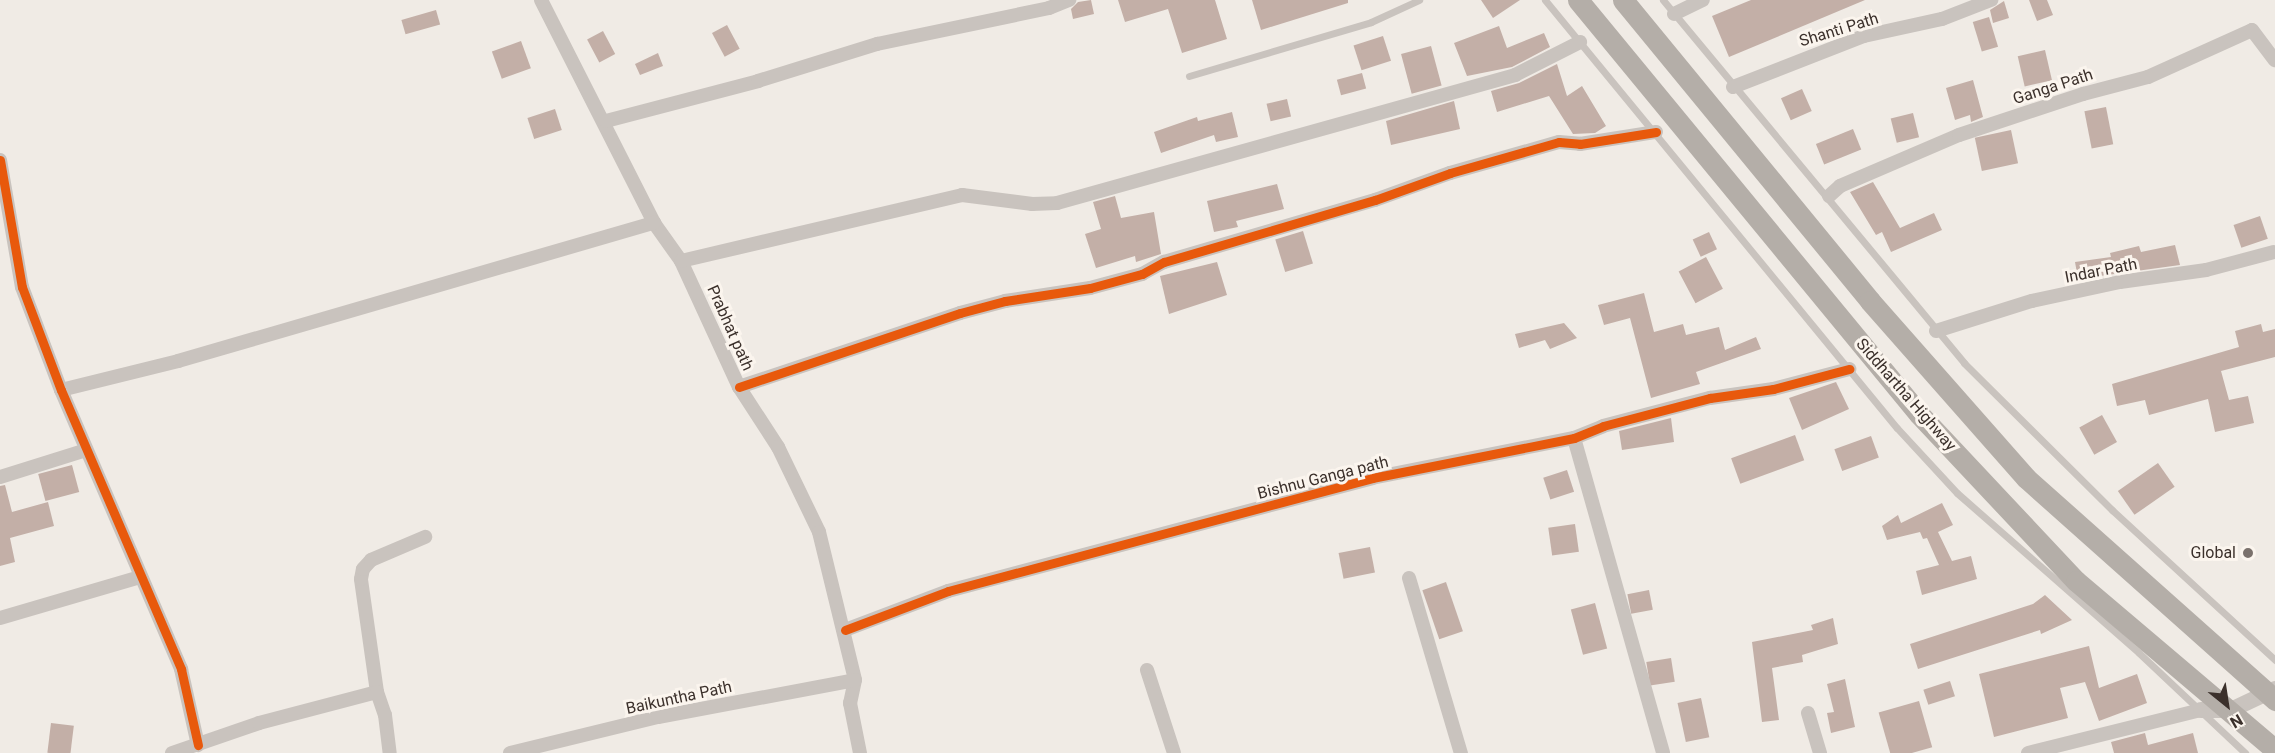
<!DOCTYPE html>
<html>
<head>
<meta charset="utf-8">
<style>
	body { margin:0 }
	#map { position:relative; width:2275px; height:753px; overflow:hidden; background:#f0ebe5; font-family:Roboto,sans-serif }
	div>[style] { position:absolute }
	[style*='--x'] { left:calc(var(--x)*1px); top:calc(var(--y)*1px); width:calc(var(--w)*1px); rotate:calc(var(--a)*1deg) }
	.building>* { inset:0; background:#c3afa7; transform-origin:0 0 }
	.service>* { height:7px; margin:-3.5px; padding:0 3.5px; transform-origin:3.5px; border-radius:3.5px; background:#c9c3be }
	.minor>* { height:14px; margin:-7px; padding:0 7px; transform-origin:7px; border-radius:7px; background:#c9c3be }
	.tertiary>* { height:16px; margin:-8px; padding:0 8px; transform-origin:8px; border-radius:8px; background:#c9c3be }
	.trunk>* { height:21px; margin:-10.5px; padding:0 10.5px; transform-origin:10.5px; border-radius:10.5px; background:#b4aea8 }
	.cycleway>* { height:9px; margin:-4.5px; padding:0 4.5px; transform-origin:4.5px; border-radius:4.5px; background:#e8590c }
	.dots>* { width:16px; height:16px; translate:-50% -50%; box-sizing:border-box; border:3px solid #fbf5ee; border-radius:50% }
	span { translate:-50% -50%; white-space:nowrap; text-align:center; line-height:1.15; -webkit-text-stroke:6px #fbf5ee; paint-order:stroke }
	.street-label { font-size:16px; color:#3b302b }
	.poi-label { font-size:16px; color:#3b302b }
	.right { translate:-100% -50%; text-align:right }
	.north { position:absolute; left:2197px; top:675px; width:60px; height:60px; -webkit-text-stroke:4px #fbf5ee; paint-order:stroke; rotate:150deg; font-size:16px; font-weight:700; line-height:24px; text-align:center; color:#3b302b }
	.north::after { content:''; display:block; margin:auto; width:21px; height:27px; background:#3b302b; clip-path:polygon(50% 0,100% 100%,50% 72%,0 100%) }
</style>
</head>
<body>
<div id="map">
	<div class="building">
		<i style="clip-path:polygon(1091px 0,1094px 14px,1073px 19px,1071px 9px,1078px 2px)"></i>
		<i style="clip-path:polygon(1118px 0,1215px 0,1227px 39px,1182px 53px,1168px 9px,1125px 22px)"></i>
		<i style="clip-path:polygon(1252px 0,1348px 0,1348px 3px,1261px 30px)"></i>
		<i style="clip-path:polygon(1481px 0,1520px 0,1493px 18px)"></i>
		<i style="clip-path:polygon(1751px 0,1865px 0,1729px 57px,1712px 16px)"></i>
		<i style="clip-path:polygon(2029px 0,2047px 0,2053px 15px,2037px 21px)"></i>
		<i style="clip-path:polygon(2004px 1px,2009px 18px,1993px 23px,1990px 10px)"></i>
		<i style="left:436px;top:10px;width:15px;height:36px;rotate:74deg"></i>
		<i style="left:1989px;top:17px;width:31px;height:17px;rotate:73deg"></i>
		<i style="left:727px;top:25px;width:27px;height:17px;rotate:62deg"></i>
		<i style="clip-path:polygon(1499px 26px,1507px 48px,1544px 33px,1550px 47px,1512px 67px,1467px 76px,1454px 43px)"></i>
		<i style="left:603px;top:31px;width:26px;height:18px;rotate:62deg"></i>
		<i style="left:1383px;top:36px;width:26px;height:31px;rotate:72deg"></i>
		<i style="left:521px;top:41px;width:29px;height:31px;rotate:70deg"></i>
		<i style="left:1431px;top:46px;width:41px;height:31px;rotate:75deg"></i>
		<i style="left:2045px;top:50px;width:31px;height:28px;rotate:77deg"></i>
		<i style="clip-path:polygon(658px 53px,663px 66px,640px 75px,635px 64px)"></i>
		<i style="clip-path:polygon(1557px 64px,1567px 96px,1582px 86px,1606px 126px,1595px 133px,1573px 134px,1549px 96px,1497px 112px,1491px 91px,1519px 83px)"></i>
		<i style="left:1362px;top:73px;width:16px;height:26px;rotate:75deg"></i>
		<i style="clip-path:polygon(1973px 80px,1983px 117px,1971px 122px,1970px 115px,1955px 120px,1946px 88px)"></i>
		<i style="left:1802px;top:89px;width:24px;height:23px;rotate:66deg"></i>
		<i style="left:1287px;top:99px;width:18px;height:21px;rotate:77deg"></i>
		<i style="clip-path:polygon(1454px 101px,1460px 129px,1391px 145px,1386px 121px)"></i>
		<i style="left:2106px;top:107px;width:38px;height:22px;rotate:79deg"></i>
		<i style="left:555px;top:109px;width:22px;height:29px;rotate:72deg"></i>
		<i style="clip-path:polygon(1232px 112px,1238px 137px,1216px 142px,1214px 135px,1161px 153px,1154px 132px,1197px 117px,1198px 121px)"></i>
		<i style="left:1913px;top:113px;width:25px;height:23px;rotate:76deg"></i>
		<i style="left:1853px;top:129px;width:22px;height:40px;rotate:68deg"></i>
		<i style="left:2011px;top:130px;width:34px;height:37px;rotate:78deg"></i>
		<i style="clip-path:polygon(1873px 182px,1900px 228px,1934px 213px,1942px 230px,1891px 252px,1882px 232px,1876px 235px,1850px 192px)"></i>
		<i style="clip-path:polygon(1277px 184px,1284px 209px,1236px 221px,1238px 227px,1214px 232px,1207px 201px)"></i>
		<i style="clip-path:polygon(1115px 196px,1121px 218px,1154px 212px,1161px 254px,1136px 262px,1135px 256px,1096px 268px,1085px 234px,1101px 229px,1093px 202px)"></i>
		<i style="left:2260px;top:216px;width:24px;height:28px;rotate:71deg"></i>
		<i style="left:1303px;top:231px;width:34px;height:29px;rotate:73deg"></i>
		<i style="left:1709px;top:232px;width:19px;height:18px;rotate:65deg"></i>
		<i style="clip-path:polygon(2175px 245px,2180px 265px,2078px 279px,2075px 262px,2111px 257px,2110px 253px,2139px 246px,2141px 252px)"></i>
		<i style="left:1706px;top:257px;width:36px;height:31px;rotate:62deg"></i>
		<i style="clip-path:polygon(1217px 262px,1227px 295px,1169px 314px,1160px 276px)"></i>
		<i style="clip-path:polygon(1644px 293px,1654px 332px,1683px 324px,1686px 335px,1719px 327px,1725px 350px,1756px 337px,1761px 349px,1696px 372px,1700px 384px,1651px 398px,1630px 318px,1604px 325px,1598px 305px)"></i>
		<i style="clip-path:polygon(1564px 323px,1577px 338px,1550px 349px,1545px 340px,1519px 348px,1515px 334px)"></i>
		<i style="clip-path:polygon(2261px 324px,2263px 332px,2275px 329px,2275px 357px,2221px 371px,2229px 400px,2248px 396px,2254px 423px,2215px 432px,2208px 399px,2149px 415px,2145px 400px,2117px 406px,2112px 384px,2239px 347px,2235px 331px)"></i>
		<i style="clip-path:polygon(1836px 382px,1849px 409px,1802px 430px,1789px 398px)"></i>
		<i style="left:2102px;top:415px;width:31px;height:26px;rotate:61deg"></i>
		<i style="clip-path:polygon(1671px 418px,1674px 442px,1622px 450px,1619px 431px)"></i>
		<i style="left:1795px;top:435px;width:27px;height:68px;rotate:70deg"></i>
		<i style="left:1871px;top:436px;width:23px;height:39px;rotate:70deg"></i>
		<i style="left:2158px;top:463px;width:29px;height:49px;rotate:55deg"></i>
		<i style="left:72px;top:465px;width:28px;height:35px;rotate:75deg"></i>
		<i style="left:1567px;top:470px;width:23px;height:25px;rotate:72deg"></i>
		<i style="clip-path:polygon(5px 485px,12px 512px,48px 502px,54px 526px,10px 538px,15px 562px,0 566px,0 486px)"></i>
		<i style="clip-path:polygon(1942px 503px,1953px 525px,1938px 532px,1952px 561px,1971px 556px,1977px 579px,1922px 595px,1916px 571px,1939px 565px,1927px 538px,1923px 539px,1920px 532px,1887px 540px,1882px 526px,1898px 515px,1901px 523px)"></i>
		<i style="left:1575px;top:524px;width:28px;height:27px;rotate:82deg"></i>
		<i style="left:1370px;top:547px;width:26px;height:32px;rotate:79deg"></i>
		<i style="left:1446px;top:582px;width:52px;height:25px;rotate:71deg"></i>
		<i style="left:1649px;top:590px;width:20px;height:22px;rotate:79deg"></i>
		<i style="clip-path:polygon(2045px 595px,2072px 620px,2041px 634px,2040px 630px,1918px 669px,1910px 644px,2033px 604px)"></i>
		<i style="left:1595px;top:603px;width:47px;height:25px;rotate:75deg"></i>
		<i style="clip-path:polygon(1833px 618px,1838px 644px,1802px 655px,1803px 662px,1772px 668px,1779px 720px,1762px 722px,1752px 642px,1813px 630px,1811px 625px)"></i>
		<i style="clip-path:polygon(2089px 646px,2099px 688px,2137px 674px,2147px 703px,2099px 721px,2085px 682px,2060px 688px,2068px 718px,1994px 737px,1979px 674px)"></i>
		<i style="left:1671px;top:658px;width:24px;height:25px;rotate:81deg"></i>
		<i style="clip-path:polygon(1845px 679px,1855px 727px,1831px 733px,1827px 713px,1834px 712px,1827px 684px)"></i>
		<i style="left:1950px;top:681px;width:16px;height:28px;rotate:72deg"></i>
		<i style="left:1701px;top:698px;width:40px;height:24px;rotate:78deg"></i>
		<i style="left:1919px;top:701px;width:48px;height:42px;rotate:74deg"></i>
		<i style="left:51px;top:723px;width:23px;height:30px;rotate:7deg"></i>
		<i style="clip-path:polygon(2145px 733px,2148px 745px,2193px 733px,2198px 753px,2114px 753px,2111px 742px)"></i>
	</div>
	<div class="service">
		<i style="--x:1545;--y:0;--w:554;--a:50.57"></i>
		<i style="--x:1897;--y:428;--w:88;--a:47.3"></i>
		<i style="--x:1957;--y:493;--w:242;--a:41.3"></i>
		<i style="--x:2139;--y:653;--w:146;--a:43.3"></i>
		<i style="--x:1663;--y:0;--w:472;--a:50.3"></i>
		<i style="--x:1964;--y:363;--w:209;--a:44.8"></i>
		<i style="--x:2112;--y:510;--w:222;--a:42.6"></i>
		<i style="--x:1189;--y:76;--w:190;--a:-16.5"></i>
		<i style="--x:1371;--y:22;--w:53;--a:-24.6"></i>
	</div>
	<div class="minor">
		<i style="--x:541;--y:0;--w:250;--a:63.1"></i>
		<i style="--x:654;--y:223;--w:47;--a:54.6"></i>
		<i style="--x:681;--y:261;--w:139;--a:65.3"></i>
		<i style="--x:739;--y:387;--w:72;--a:57"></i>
		<i style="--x:778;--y:447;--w:94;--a:64.2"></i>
		<i style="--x:819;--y:532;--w:152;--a:76.3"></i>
		<i style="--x:855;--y:680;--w:24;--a:102"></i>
		<i style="--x:850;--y:703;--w:51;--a:78.7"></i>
		<i style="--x:1674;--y:14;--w:32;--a:-26"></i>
		<i style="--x:1733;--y:87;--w:141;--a:-21.3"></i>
		<i style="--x:1864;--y:36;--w:80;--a:-12.3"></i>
		<i style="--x:1942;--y:19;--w:53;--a:-21.2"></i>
		<i style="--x:606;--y:121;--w:157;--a:-14.7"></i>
		<i style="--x:758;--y:81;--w:125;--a:-17.3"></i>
		<i style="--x:877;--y:44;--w:176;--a:-11.8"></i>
		<i style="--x:1049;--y:8;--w:22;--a:-22"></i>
		<i style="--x:0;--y:160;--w:129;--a:80.2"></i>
		<i style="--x:22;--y:287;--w:110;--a:69.3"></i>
		<i style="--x:61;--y:390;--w:304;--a:66.7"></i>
		<i style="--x:181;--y:669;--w:78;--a:77.4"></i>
		<i style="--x:1829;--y:196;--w:15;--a:-42"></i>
		<i style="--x:1840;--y:186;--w:129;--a:-23.2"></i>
		<i style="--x:1959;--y:135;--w:131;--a:-18.3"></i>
		<i style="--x:2083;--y:94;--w:67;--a:-14.7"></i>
		<i style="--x:2148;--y:77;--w:114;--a:-24.3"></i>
		<i style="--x:2252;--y:30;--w:38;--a:53"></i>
		<i style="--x:681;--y:261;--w:289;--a:-13.2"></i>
		<i style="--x:962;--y:195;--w:71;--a:7.3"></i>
		<i style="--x:1032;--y:204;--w:25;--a:-2"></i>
		<i style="--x:1057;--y:203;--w:476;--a:-15.6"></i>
		<i style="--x:1515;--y:75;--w:73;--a:-26.9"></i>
		<i style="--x:1936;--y:331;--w:101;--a:-17.4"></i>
		<i style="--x:2032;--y:301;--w:90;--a:-12.2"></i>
		<i style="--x:2120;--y:282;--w:87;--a:-7.9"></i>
		<i style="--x:2206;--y:270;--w:70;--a:-14.8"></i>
		<i style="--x:739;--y:387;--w:233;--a:-18.5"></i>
		<i style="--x:960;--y:313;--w:47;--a:-14.9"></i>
		<i style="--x:1005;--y:301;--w:86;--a:-8.7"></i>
		<i style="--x:1090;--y:288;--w:54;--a:-15.1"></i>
		<i style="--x:1142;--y:274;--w:25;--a:-29"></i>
		<i style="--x:1164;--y:262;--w:220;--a:-16.4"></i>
		<i style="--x:1375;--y:200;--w:80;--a:-19.8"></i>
		<i style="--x:1450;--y:173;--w:113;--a:-15.9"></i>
		<i style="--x:1559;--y:142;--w:21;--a:5"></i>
		<i style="--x:1580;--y:144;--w:77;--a:-9"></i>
		<i style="--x:61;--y:390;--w:121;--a:-13.9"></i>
		<i style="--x:178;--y:361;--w:496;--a:-16.2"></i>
		<i style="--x:1574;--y:438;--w:327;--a:74.2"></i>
		<i style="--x:0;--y:477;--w:90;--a:-17.4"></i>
		<i style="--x:1409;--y:578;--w:183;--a:73.5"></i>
		<i style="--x:0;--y:618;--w:146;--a:-16.3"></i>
		<i style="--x:845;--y:630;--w:110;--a:-20.7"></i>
		<i style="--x:948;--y:591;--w:439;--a:-14.9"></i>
		<i style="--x:1372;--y:478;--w:206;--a:-11.2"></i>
		<i style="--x:1574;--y:438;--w:31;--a:-22"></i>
		<i style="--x:1603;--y:426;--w:111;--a:-14.7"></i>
		<i style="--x:1710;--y:398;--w:64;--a:-8.1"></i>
		<i style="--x:1773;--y:389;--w:79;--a:-14.7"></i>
		<i style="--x:1147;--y:670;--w:87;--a:72"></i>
		<i style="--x:377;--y:692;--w:114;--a:-98.1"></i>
		<i style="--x:361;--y:579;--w:10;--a:-79"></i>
		<i style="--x:363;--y:569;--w:12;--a:-48"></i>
		<i style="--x:371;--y:560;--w:59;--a:-23.1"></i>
		<i style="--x:1808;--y:713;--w:42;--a:73.3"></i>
		<i style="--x:172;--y:753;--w:92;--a:-19"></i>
		<i style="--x:259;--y:723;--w:122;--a:-14.7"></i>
		<i style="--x:377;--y:692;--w:24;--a:71"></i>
		<i style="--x:385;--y:715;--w:38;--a:83"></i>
		<i style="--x:510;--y:753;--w:152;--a:-13.7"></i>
		<i style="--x:658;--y:717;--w:200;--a:-10.6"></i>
		<i style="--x:2028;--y:753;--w:178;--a:-14"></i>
	</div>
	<div class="tertiary">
		<i style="--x:2201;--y:710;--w:30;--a:0"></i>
		<i style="--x:2231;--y:710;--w:49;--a:-25.5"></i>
	</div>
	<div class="trunk">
		<i style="--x:1578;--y:0;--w:536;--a:50.52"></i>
		<i style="--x:1919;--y:414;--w:229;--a:46.8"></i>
		<i style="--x:2076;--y:581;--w:261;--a:40.3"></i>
		<i style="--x:1623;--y:0;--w:389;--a:50.6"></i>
		<i style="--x:1870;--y:301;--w:236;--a:48.6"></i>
		<i style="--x:2026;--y:478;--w:334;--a:41.7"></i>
	</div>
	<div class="cycleway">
		<i style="--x:0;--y:160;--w:129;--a:80.2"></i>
		<i style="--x:22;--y:287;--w:110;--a:69.3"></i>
		<i style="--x:61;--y:390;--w:304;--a:66.7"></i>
		<i style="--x:181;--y:669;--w:78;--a:77.4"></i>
		<i style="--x:739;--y:387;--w:233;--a:-18.5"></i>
		<i style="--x:960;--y:313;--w:47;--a:-14.9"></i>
		<i style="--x:1005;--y:301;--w:86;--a:-8.7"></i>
		<i style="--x:1090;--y:288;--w:54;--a:-15.1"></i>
		<i style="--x:1142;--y:274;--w:25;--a:-29"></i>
		<i style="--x:1164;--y:262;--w:220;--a:-16.4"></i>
		<i style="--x:1375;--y:200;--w:80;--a:-19.8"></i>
		<i style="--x:1450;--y:173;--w:113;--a:-15.9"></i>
		<i style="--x:1559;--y:142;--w:21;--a:5"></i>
		<i style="--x:1580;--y:144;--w:77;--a:-9"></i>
		<i style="--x:845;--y:630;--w:110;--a:-20.7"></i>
		<i style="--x:948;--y:591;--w:439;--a:-14.9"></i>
		<i style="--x:1372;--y:478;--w:206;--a:-11.2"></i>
		<i style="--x:1574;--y:438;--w:31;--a:-22"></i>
		<i style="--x:1603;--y:426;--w:111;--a:-14.7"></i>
		<i style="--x:1710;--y:398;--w:64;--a:-8.1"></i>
		<i style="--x:1773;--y:389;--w:79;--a:-14.7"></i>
	</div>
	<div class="dots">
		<i style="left:2248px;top:553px;background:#7a716c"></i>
	</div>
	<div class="street-label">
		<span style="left:1839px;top:30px;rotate:-17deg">Shanti Path</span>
		<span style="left:2053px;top:87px;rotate:-18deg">Ganga Path</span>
		<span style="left:2101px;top:271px;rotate:-11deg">Indar Path</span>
		<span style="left:730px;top:328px;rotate:66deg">Prabhat path</span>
		<span style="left:1906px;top:395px;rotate:49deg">Siddhartha Highway</span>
		<span style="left:1323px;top:478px;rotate:-14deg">Bishnu Ganga path</span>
		<span style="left:679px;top:698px;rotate:-12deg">Baikuntha Path</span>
	</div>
	<div class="poi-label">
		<span class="right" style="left:2236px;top:553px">Global</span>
	</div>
	<div class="north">N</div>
</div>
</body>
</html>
